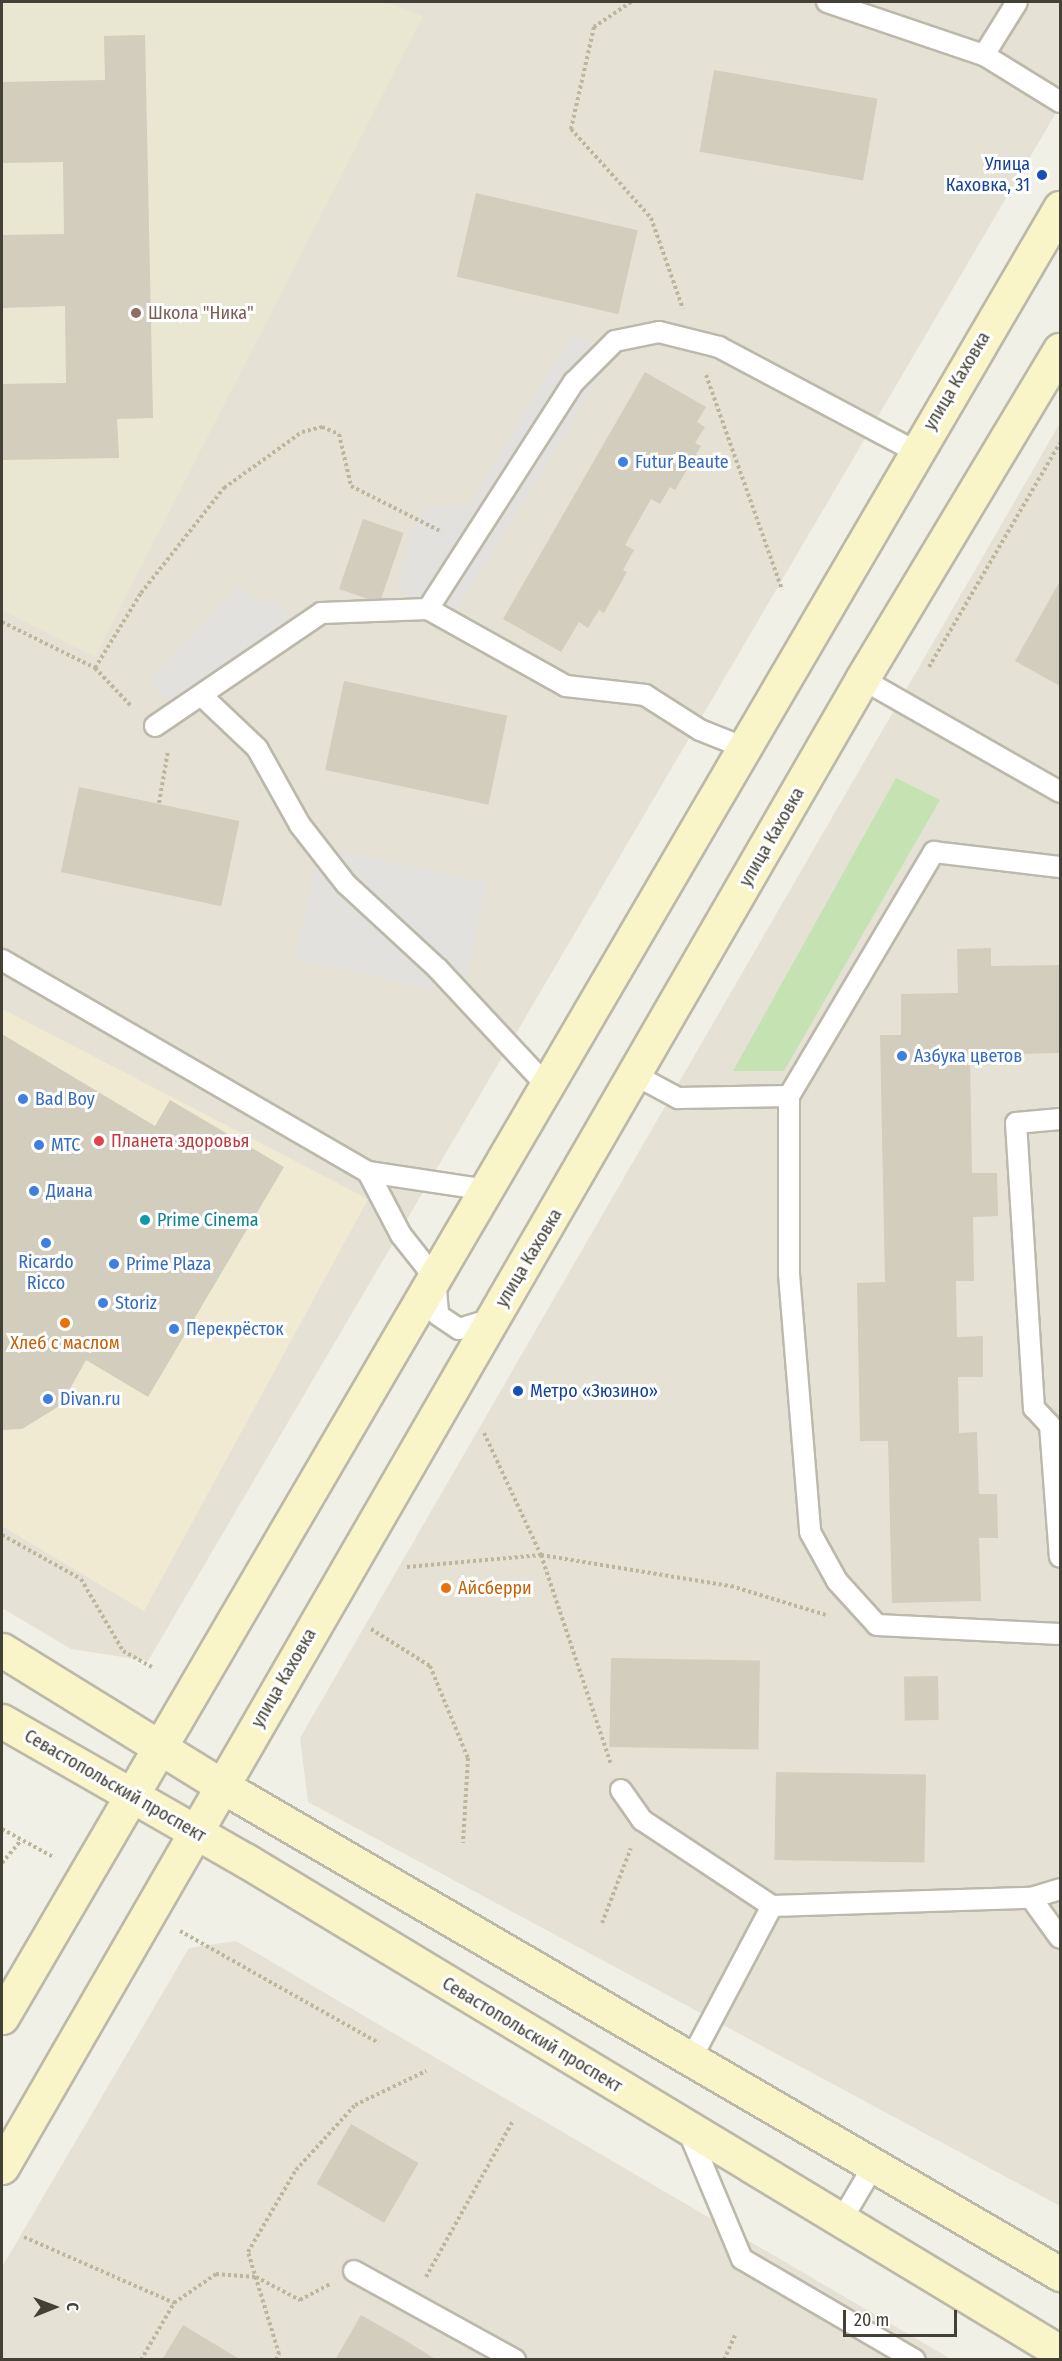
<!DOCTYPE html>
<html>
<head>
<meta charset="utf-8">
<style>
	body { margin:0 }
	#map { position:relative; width:1062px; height:2361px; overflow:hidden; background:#f1f0e6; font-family:"Fira Sans Condensed",sans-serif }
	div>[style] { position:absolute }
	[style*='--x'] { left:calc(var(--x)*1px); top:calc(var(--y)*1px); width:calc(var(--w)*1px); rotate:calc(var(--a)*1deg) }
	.residential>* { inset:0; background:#e5e2d5 }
	.commercial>* { inset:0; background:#f1ead3 }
	.education>* { inset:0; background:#e9e6d1 }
	.green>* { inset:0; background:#c5e2b3 }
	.parking>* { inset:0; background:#e3e1de; transform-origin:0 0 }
	.building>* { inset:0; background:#d2cdbd; transform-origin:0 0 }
	.path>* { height:4px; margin-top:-2px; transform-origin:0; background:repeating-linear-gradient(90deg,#bcb69d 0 3px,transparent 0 6px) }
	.roads { filter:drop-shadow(2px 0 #bcb8aa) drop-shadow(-2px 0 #bcb8aa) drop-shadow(0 2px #bcb8aa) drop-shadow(0 -2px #bcb8aa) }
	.lane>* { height:20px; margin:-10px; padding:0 10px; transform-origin:10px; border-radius:10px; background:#fff }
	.secondary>* { height:33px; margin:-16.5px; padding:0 16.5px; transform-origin:16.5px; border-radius:16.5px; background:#f9f5c9 }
	.dots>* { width:16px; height:16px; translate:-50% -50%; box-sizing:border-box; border:3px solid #fff; border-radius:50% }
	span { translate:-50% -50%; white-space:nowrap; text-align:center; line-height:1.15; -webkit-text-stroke:6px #fff; paint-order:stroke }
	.transit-label { font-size:18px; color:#164399 }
	.right { translate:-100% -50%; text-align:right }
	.left { translate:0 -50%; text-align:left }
	.education-label { font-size:18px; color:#785e54 }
	.street-label { font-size:18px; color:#434036 }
	.shop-label { font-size:18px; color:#366cbe }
	.health-label { font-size:18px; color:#be3a42 }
	.culture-label { font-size:18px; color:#0d838f }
	.food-label { font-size:18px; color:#c56008 }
	.frame { position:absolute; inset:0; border:3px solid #434036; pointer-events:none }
	.north { position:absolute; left:24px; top:2277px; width:60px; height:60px; -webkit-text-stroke:4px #fff; paint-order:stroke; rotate:89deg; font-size:16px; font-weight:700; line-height:24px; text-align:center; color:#434036 }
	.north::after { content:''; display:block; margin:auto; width:21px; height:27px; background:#434036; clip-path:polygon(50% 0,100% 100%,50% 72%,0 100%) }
	.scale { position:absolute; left:843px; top:2310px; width:114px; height:27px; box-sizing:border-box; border:3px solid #434036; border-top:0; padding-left:8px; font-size:18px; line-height:21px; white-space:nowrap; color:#434036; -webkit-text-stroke:4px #fff; paint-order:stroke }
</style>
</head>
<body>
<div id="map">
	<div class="residential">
		<i style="clip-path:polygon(2px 2px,1060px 2px,1060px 106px,148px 1661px,71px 1649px,2px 1608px)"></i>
		<i style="clip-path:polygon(1060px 423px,1060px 2206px,308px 1802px,300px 1738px)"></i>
		<i style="clip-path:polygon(236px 1941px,951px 2359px,2px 2360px,2px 2267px,189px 1948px)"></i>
	</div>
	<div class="commercial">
		<i style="clip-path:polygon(2px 1009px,368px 1199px,144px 1611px,2px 1526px)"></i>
	</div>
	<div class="education">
		<i style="clip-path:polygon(2px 2px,385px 2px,423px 16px,95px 657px,2px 610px)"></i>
	</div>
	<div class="green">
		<i style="clip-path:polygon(896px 778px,940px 800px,784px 1071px,733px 1071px)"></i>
	</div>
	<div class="parking">
		<i style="clip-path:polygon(573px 332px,612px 356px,445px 630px,408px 605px,398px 577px,414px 527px,424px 509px,470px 504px)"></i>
		<i style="clip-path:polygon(239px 586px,261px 602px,276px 602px,291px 619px,296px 638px,205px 711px,169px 700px,149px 684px,151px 676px)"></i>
		<i style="left:319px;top:847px;width:171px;height:115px;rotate:12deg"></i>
	</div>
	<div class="building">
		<i style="clip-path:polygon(145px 35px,153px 418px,117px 419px,119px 458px,2px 460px,2px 384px,66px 383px,65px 306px,2px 308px,2px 235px,64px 234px,63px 162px,2px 163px,2px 82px,105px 80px,104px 36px)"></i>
		<i style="left:714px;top:70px;width:166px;height:83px;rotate:10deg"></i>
		<i style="left:476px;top:193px;width:166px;height:86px;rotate:13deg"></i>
		<i style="clip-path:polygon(645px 372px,706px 407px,697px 422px,705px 427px,695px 443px,701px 446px,675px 490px,670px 487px,660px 504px,651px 499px,625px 545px,634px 550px,623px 570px,627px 572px,604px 613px,599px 610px,588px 628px,579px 622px,561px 652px,503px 619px)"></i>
		<i style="left:363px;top:519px;width:43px;height:74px;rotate:19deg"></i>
		<i style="clip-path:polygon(1060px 581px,1060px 686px,1015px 661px)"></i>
		<i style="left:344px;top:681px;width:167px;height:91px;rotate:12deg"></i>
		<i style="left:79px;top:787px;width:164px;height:87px;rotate:12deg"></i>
		<i style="clip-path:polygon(991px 948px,991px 966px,1060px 965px,1060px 1053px,970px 1055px,972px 1173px,997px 1173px,998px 1216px,973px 1217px,974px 1281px,956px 1281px,957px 1337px,983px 1336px,983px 1377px,958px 1377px,959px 1433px,977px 1432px,979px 1494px,997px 1494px,998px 1538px,979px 1538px,981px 1601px,892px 1603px,888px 1441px,860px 1441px,857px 1283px,885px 1282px,880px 1035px,901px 1035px,901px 994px,958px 993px,957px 949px)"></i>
		<i style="clip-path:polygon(2px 1034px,155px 1126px,170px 1100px,284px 1167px,148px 1397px,86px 1360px,61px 1405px,22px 1429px,2px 1430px)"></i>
		<i style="left:611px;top:1658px;width:149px;height:89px;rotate:1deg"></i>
		<i style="left:938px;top:1676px;width:44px;height:34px;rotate:89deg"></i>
		<i style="left:776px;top:1772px;width:150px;height:88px;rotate:1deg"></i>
		<i style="left:351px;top:2124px;width:78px;height:69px;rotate:30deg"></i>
		<i style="clip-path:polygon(361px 2315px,403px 2339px,437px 2360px,335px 2360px)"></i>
		<i style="clip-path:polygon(183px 2325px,241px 2360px,162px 2360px)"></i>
	</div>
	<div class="path">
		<i style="--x:631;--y:2;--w:45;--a:146"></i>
		<i style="--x:594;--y:27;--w:105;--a:102.7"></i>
		<i style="--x:571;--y:129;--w:120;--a:48"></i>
		<i style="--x:651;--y:218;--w:96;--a:70.6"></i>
		<i style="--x:706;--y:375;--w:228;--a:70.5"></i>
		<i style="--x:2;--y:622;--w:104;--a:26.3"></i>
		<i style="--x:95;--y:668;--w:54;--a:46.5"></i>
		<i style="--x:929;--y:667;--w:259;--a:-59.7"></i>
		<i style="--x:95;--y:668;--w:88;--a:-58.5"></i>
		<i style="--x:141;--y:593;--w:134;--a:-51.7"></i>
		<i style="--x:224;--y:488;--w:96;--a:-35.7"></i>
		<i style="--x:302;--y:432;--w:21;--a:-14"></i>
		<i style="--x:322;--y:427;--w:18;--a:22"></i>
		<i style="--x:339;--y:434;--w:53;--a:77"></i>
		<i style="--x:351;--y:486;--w:102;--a:26.8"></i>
		<i style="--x:159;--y:803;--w:53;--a:-80.2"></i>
		<i style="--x:484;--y:1433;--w:135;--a:65"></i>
		<i style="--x:541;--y:1555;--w:193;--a:9.3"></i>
		<i style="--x:731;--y:1586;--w:99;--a:17"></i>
		<i style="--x:2;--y:1535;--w:90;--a:29.1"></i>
		<i style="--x:81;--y:1579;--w:83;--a:59.7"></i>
		<i style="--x:123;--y:1651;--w:33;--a:29"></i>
		<i style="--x:407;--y:1567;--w:135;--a:-5.1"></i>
		<i style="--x:541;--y:1555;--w:220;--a:71.5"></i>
		<i style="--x:371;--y:1629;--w:70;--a:32.1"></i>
		<i style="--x:430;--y:1666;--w:100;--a:67.6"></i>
		<i style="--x:468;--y:1758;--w:85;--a:93.4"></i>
		<i style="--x:2;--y:1829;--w:60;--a:28.7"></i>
		<i style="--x:2;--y:1863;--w:30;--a:-50"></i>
		<i style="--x:602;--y:1923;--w:80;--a:-68.9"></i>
		<i style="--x:180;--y:1931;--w:228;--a:29.4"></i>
		<i style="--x:24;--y:2237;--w:164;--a:23.7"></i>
		<i style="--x:426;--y:2277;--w:179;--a:-60.9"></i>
		<i style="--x:141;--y:2360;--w:66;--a:-59.9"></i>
		<i style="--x:174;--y:2303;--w:51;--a:-34.6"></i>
		<i style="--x:216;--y:2274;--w:40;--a:4.3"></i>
		<i style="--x:256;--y:2277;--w:50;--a:27.6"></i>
		<i style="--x:300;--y:2300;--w:34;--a:-28"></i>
		<i style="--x:276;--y:2360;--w:7;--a:-63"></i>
		<i style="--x:279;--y:2354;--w:107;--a:-106.9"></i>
		<i style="--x:248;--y:2252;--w:95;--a:-59.7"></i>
		<i style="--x:296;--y:2170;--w:88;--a:-47.8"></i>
		<i style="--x:355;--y:2105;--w:79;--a:-25.6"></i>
		<i style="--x:724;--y:2360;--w:27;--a:-66"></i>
	</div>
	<div class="roads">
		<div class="lane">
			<i style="--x:827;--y:2;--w:166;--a:18.7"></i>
			<i style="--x:984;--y:55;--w:89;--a:31.7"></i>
			<i style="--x:984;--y:55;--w:62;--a:-58.1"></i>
			<i style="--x:428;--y:609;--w:270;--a:-57.3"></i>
			<i style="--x:574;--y:382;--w:58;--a:-45"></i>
			<i style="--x:615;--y:341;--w:45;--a:-11.6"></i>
			<i style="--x:659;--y:332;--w:62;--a:14"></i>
			<i style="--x:719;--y:347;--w:222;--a:28"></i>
			<i style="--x:862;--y:679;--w:228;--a:29.7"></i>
			<i style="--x:201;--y:695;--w:77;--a:43.4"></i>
			<i style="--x:257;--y:748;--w:88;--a:60.8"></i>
			<i style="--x:300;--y:825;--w:75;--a:52.1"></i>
			<i style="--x:346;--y:884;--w:125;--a:42.7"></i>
			<i style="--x:438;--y:969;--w:160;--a:47"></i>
			<i style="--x:155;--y:726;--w:201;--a:-34.2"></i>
			<i style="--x:321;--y:613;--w:107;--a:-2.1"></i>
			<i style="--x:428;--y:609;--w:158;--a:29.2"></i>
			<i style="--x:566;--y:686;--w:80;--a:6.5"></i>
			<i style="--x:645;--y:695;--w:65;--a:32.5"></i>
			<i style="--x:700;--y:730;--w:48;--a:21.8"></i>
			<i style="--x:2;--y:960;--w:423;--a:30.1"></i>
			<i style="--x:368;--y:1172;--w:120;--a:8.6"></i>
			<i style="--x:637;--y:1076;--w:47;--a:28.2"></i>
			<i style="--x:678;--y:1098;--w:111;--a:-1"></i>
			<i style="--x:789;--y:1096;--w:178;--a:90"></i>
			<i style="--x:789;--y:1274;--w:259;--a:85.3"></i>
			<i style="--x:810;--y:1532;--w:56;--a:61.1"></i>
			<i style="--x:837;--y:1581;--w:59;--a:47.7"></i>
			<i style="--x:877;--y:1625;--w:183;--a:2.8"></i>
			<i style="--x:789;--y:1096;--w:284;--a:-59.3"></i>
			<i style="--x:934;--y:852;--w:127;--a:6.8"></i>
			<i style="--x:1060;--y:1119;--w:44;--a:174.8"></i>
			<i style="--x:1016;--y:1123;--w:286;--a:86.4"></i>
			<i style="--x:1034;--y:1408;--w:23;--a:47"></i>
			<i style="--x:1050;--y:1425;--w:132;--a:85.7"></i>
			<i style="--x:368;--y:1172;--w:71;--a:62.4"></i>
			<i style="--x:401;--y:1235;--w:55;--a:51.7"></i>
			<i style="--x:435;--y:1278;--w:37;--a:85"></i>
			<i style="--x:438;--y:1315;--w:25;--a:34"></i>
			<i style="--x:459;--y:1329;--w:34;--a:-17"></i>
			<i style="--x:621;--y:1790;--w:37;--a:55"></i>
			<i style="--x:642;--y:1820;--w:156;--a:33.5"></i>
			<i style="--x:772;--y:1906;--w:259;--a:-1.8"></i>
			<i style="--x:1031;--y:1898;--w:30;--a:-17"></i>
			<i style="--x:1031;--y:1898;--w:49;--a:54.1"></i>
			<i style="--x:691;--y:2059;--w:173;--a:-62.1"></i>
			<i style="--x:688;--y:2130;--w:140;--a:67.3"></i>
			<i style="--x:742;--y:2259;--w:200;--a:30.3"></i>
			<i style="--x:841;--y:2221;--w:65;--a:-59.5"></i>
			<i style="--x:354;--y:2271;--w:184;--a:28.9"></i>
		</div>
		<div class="secondary">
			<i style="--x:2;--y:1650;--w:259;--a:31.7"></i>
			<i style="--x:222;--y:1786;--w:970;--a:30.21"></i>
			<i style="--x:2;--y:1721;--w:280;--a:29.8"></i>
			<i style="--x:245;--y:1860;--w:952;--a:31.12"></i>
			<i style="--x:2;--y:2017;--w:2096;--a:-59.68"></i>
			<i style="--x:2;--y:2167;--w:1719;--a:-59.97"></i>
			<i style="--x:862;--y:679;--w:384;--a:-59"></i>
		</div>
	</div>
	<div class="dots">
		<i style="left:1042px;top:175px;background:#1a4fb4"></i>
		<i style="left:136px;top:313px;background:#8d6e63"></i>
		<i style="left:623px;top:462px;background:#3f7fe0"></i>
		<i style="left:902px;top:1056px;background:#3f7fe0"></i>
		<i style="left:23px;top:1099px;background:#3f7fe0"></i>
		<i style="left:99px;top:1141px;background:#e0444e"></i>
		<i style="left:39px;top:1145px;background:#3f7fe0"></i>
		<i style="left:34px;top:1191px;background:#3f7fe0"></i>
		<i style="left:145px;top:1220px;background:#0f9aa8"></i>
		<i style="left:46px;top:1243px;background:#3f7fe0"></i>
		<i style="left:114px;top:1264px;background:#3f7fe0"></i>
		<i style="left:103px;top:1303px;background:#3f7fe0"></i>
		<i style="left:65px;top:1323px;background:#e8710a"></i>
		<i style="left:174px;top:1329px;background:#3f7fe0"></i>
		<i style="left:518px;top:1391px;background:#1a4fb4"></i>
		<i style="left:48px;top:1399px;background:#3f7fe0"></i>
		<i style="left:446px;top:1588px;background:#e8710a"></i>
	</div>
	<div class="transit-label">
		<span class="right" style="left:1030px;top:175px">Улица<br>Каховка, 31</span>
		<span class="left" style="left:530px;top:1391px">Метро «Зюзино»</span>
	</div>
	<div class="education-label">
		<span class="left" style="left:148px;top:313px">Школа "Ника"</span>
	</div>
	<div class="street-label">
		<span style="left:957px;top:381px;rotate:-59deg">улица Каховка</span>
		<span style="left:772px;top:837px;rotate:-60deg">улица Каховка</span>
		<span style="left:529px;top:1258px;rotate:-59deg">улица Каховка</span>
		<span style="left:284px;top:1678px;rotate:-60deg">улица Каховка</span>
		<span style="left:115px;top:1786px;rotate:30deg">Севастопольский проспект</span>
		<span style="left:532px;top:2035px;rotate:31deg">Севастопольский проспект</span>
	</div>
	<div class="shop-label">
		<span class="left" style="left:635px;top:462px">Futur Beaute</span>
		<span class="left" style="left:914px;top:1056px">Азбука цветов</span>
		<span class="left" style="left:35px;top:1099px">Bad Boy</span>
		<span class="left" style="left:51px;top:1145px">МТС</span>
		<span class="left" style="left:46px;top:1191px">Диана</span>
		<span style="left:46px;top:1273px">Ricardo<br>Ricco</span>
		<span class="left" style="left:126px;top:1264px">Prime Plaza</span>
		<span class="left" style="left:115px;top:1303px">Storiz</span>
		<span class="left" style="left:186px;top:1329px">Перекрёсток</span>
		<span class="left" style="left:60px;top:1399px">Divan.ru</span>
	</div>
	<div class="health-label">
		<span class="left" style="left:111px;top:1141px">Планета здоровья</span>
	</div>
	<div class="culture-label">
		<span class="left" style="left:157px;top:1220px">Prime Cinema</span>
	</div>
	<div class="food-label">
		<span style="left:65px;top:1343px">Хлеб с маслом</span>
		<span class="left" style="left:458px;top:1588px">Айсберри</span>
	</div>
	<div class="frame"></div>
	<div class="north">С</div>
	<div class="scale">20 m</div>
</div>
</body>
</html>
